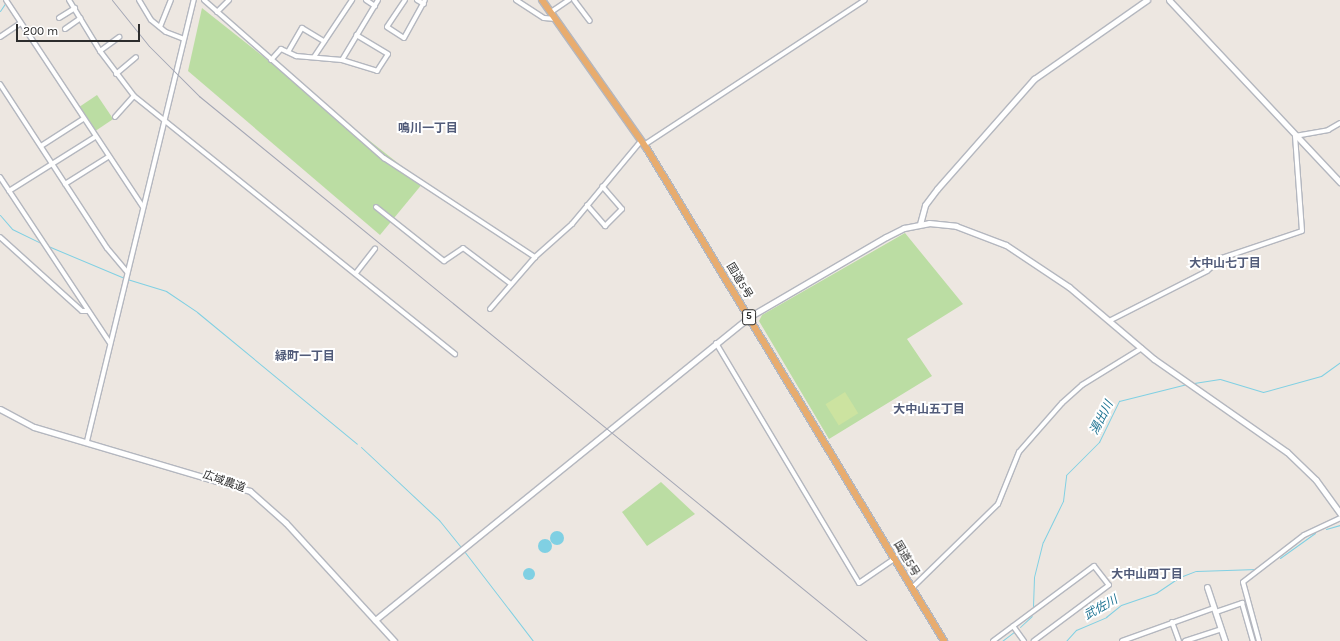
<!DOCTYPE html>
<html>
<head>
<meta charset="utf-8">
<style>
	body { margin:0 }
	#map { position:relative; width:1340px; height:641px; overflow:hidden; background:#ede7e1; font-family:Karla,"Noto Sans JP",sans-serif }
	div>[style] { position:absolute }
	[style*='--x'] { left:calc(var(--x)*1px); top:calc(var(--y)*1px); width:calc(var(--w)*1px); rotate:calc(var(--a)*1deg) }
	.green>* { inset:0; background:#bbdda3; transform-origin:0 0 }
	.pitch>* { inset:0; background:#cce3a0; transform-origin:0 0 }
	.water>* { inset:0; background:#80d0e3 }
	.round { border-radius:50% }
	.stream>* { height:1px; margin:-0.5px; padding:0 0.5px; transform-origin:0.5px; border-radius:0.5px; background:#80d0e3 }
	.roads { filter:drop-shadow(1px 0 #b4b7bf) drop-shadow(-1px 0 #b4b7bf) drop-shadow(0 1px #b4b7bf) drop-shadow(0 -1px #b4b7bf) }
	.minor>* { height:4px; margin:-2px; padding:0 2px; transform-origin:2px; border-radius:2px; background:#fff }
	.tertiary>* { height:5px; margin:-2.5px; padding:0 2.5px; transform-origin:2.5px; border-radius:2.5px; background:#fff }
	.trunk>* { height:6px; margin:-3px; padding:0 3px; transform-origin:3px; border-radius:3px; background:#e8ac6e }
	.rail>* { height:1px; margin:-0.5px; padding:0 0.5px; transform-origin:0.5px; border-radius:0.5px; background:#a4a7b5 }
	span { translate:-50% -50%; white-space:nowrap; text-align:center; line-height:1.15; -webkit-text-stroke:4px #fff; paint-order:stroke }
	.shield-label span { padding:1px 3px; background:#fff; border:1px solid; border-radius:3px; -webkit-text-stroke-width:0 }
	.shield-label { font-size:10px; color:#2d2d2d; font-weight:700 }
	.street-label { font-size:11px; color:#2d2d2d }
	.neighbourhood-label { font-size:12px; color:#515b79; font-weight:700 }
	.water-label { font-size:12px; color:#1c7291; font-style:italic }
	.scale { position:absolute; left:16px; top:24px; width:124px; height:18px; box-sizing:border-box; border:2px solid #2d2d2d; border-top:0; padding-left:5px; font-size:12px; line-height:14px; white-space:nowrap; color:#2d2d2d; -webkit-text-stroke:3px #fff; paint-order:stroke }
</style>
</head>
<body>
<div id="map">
	<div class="green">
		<i style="clip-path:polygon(202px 8px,423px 183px,380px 235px,188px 71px)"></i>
		<i style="left:97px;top:95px;width:29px;height:22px;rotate:56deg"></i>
		<i style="clip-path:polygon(905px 233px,963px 304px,907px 339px,932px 376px,829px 439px,759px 321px,762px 315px)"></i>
		<i style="clip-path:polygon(661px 482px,695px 514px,647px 546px,622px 512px)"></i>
	</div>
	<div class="pitch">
		<i style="left:845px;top:392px;width:25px;height:23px;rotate:58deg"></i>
	</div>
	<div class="water">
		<i class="round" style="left:550px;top:531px;width:14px;height:14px"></i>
		<i class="round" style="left:538px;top:539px;width:14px;height:14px"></i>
		<i class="round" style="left:523px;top:568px;width:12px;height:12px"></i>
	</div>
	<div class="stream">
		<i style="--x:0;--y:11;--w:11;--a:-56"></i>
		<i style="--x:0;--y:215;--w:18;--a:49"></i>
		<i style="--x:12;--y:229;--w:34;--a:26"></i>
		<i style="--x:48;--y:246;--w:82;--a:22.8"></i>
		<i style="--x:127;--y:279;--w:41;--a:17.1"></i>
		<i style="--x:166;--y:291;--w:37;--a:34"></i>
		<i style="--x:197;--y:312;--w:207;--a:39.5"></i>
		<i style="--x:1194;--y:383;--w:26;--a:-9"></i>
		<i style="--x:1220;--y:379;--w:45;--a:16.8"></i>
		<i style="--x:1263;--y:392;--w:60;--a:-15.4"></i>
		<i style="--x:1321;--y:376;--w:24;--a:-36"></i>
		<i style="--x:361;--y:447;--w:107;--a:43.1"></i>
		<i style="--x:439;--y:520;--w:35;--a:51"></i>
		<i style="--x:1326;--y:529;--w:15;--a:-16"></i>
		<i style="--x:464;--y:551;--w:113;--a:52.5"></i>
		<i style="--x:1280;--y:558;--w:43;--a:-35.5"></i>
		<i style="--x:1033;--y:606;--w:29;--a:-88"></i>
		<i style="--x:1034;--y:577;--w:36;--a:-76"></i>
		<i style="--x:1043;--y:542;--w:46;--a:-64"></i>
		<i style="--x:1063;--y:501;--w:26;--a:-83"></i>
		<i style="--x:1066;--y:475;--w:47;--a:-45"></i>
		<i style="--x:1099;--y:442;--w:46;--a:-64"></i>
		<i style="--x:1119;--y:401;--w:70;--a:-14"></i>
		<i style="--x:1020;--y:627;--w:16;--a:-43"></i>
		<i style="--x:1002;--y:641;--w:15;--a:-37"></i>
		<i style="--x:1066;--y:641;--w:15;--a:-48"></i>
		<i style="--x:1076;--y:630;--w:33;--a:-23"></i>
		<i style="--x:1106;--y:617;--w:19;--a:-39"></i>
		<i style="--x:1121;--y:605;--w:37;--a:-19"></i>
		<i style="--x:1156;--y:593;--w:29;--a:-34"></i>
		<i style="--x:1180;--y:577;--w:17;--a:-21"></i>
		<i style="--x:1196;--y:571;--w:61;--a:-1.9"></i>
	</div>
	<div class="roads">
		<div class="minor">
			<i style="--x:6;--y:0;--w:248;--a:56.5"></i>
			<i style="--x:69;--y:0;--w:60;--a:58.7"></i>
			<i style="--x:100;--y:51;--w:56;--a:52.9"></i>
			<i style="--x:134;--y:96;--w:412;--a:38.8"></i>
			<i style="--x:139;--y:0;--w:23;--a:59"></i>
			<i style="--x:151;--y:20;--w:19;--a:39"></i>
			<i style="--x:166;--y:32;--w:19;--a:21"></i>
			<i style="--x:204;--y:0;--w:240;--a:41.3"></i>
			<i style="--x:384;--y:158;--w:181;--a:33.3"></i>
			<i style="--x:535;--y:257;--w:50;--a:-41.7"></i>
			<i style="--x:572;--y:224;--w:108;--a:-50.3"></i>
			<i style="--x:366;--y:0;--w:11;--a:34"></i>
			<i style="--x:405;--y:0;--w:32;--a:124"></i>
			<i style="--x:387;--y:27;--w:20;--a:33"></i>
			<i style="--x:404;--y:38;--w:43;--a:-61.1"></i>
			<i style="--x:417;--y:0;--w:8;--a:30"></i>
			<i style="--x:516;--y:0;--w:33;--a:33"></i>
			<i style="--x:544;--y:18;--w:12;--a:5"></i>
			<i style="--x:574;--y:0;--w:26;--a:53"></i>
			<i style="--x:217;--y:12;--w:17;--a:-45"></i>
			<i style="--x:551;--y:12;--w:22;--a:-34"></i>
			<i style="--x:59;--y:18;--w:19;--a:-32"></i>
			<i style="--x:160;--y:27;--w:29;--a:-68"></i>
			<i style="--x:65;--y:29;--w:19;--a:-35"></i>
			<i style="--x:0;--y:37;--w:25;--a:-34"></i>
			<i style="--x:100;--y:51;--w:24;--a:-36"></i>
			<i style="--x:288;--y:52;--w:28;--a:-60"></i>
			<i style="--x:302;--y:28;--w:26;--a:31"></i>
			<i style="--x:314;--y:57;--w:69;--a:-56.3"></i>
			<i style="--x:271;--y:60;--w:15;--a:-48"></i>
			<i style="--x:281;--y:49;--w:17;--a:25"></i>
			<i style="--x:296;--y:56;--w:46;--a:5"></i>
			<i style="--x:342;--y:60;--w:37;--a:17"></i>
			<i style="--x:377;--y:71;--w:20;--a:-57"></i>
			<i style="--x:388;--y:54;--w:37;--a:-149"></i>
			<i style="--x:342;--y:60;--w:70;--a:-59"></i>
			<i style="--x:116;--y:74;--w:26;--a:-40"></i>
			<i style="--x:0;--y:84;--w:196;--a:56.9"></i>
			<i style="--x:107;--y:248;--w:31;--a:50"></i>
			<i style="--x:115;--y:117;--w:28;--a:-48"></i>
			<i style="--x:644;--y:145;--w:264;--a:-33.3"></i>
			<i style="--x:41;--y:146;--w:50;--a:-32.7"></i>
			<i style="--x:0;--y:177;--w:199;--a:56.5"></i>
			<i style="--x:65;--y:184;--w:51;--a:-32.1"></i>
			<i style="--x:9;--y:191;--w:102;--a:-32.1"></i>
			<i style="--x:587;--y:205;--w:28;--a:49"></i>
			<i style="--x:605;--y:226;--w:24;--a:-45"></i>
			<i style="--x:622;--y:209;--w:30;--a:-131"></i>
			<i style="--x:376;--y:207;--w:87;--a:38.5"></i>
			<i style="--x:444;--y:261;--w:23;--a:-34"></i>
			<i style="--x:463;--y:248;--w:60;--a:36.9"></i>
			<i style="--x:0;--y:237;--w:110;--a:42.1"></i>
			<i style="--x:82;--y:311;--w:5;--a:0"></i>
			<i style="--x:356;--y:273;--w:31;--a:-52"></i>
			<i style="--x:490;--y:309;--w:69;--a:-49.1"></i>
			<i style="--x:1111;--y:320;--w:108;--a:-27"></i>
			<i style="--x:1207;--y:271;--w:20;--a:-41"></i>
			<i style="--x:1222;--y:258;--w:84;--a:-18.6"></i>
			<i style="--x:1302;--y:231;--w:95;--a:-94.2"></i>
			<i style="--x:1295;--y:136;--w:34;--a:-10"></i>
			<i style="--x:1328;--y:130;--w:14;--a:-30"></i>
			<i style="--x:716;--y:343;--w:279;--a:59.2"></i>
			<i style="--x:859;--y:583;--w:42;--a:-34.4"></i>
			<i style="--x:87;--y:441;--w:454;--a:-76.4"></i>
			<i style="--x:912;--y:588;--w:120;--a:-44.3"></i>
			<i style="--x:998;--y:504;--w:56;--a:-68"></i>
			<i style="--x:1019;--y:452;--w:65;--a:-48.7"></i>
			<i style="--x:1062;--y:403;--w:27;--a:-42"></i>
			<i style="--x:1082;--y:385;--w:70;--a:-31.7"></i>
			<i style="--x:1216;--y:612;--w:28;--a:-19"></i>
			<i style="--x:1242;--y:603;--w:40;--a:74"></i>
			<i style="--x:1172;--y:622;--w:20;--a:70"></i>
			<i style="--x:1013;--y:626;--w:19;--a:54"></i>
			<i style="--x:993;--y:641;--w:126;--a:-36.6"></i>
			<i style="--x:1094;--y:566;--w:24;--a:52"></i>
			<i style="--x:1109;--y:585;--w:94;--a:143.3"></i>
			<i style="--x:1122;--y:641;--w:98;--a:-19.7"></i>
			<i style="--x:1185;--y:641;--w:38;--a:-18"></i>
			<i style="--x:1259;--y:641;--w:61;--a:-105.2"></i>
			<i style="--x:1243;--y:582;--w:77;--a:-37.6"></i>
			<i style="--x:1304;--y:535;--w:40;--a:-25"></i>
		</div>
		<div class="tertiary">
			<i style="--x:1169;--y:0;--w:250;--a:46.8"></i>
			<i style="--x:920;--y:224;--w:20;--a:-75"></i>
			<i style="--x:925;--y:205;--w:20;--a:-53"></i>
			<i style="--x:937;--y:189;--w:147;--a:-48.6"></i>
			<i style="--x:1034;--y:79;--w:138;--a:-35"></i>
			<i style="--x:0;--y:409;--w:38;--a:28"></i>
			<i style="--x:34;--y:427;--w:225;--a:16.5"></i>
			<i style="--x:250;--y:491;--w:48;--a:41.6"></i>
			<i style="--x:286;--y:523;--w:160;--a:47.5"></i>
			<i style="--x:1207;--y:587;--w:57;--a:71.6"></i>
			<i style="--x:375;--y:620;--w:481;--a:-39"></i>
			<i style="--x:749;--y:317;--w:159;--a:-30.3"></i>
			<i style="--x:886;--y:237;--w:20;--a:-27"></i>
			<i style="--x:904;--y:228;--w:25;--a:-11"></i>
			<i style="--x:929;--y:223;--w:27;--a:6"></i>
			<i style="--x:956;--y:226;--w:53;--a:20.8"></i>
			<i style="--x:1006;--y:245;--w:76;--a:33.7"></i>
			<i style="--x:1069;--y:287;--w:111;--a:40.3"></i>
			<i style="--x:1154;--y:359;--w:162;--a:35"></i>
			<i style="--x:1287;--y:452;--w:40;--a:44"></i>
			<i style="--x:1316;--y:480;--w:41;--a:54"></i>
		</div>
		<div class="trunk">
			<i style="--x:542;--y:0;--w:182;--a:54.8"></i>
			<i style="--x:647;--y:149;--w:575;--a:58.88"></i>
		</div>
	</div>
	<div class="rail">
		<i style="--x:112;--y:0;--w:59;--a:51.2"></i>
		<i style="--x:149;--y:46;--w:71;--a:45"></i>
		<i style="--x:199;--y:96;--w:862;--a:39.21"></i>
	</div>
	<div class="shield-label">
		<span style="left:749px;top:317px">5</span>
	</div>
	<div class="street-label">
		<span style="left:739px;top:281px;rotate:59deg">国道5号</span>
		<span style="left:224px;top:482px;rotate:19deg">広域農道</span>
		<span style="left:906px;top:559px;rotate:59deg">国道5号</span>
	</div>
	<div class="neighbourhood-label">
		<span style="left:428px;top:129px">鳴川一丁目</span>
		<span style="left:1225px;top:264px">大中山七丁目</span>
		<span style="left:305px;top:357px">緑町一丁目</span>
		<span style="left:929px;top:410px">大中山五丁目</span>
		<span style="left:1147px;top:575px">大中山四丁目</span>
	</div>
	<div class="water-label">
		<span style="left:1102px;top:418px;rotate:-63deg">湯出川</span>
		<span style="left:1101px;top:608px;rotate:-29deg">武佐川</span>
	</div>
	<div class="scale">200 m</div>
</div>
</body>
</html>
